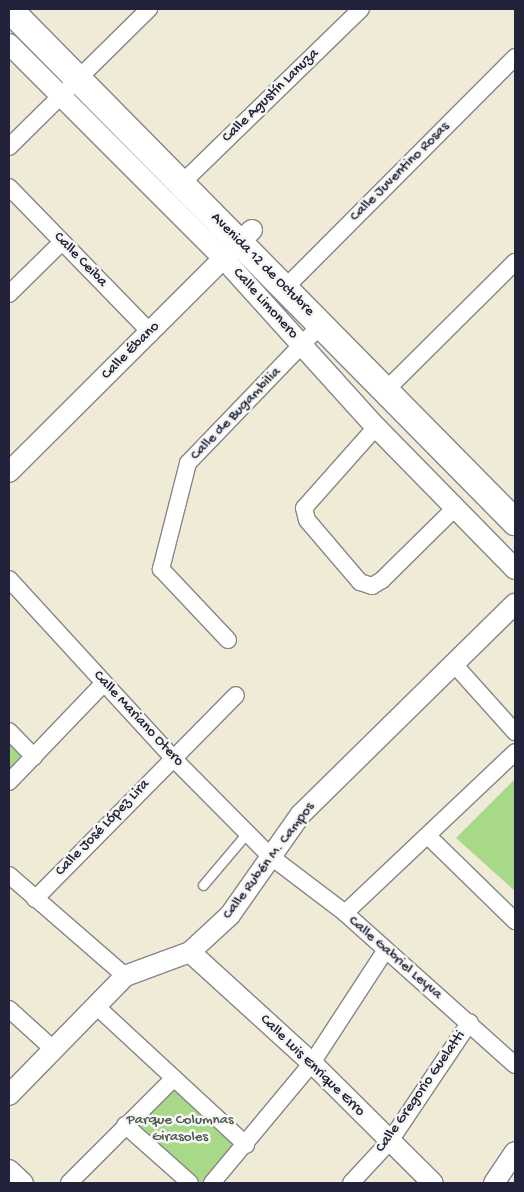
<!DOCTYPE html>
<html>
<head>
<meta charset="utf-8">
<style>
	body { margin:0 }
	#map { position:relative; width:524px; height:1192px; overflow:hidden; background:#f0ebd7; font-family:"Gochi Hand",sans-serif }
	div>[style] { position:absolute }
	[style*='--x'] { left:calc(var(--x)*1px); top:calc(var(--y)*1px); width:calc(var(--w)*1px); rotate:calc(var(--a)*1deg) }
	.green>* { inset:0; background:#a8d988 }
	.roads { filter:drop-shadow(1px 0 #898689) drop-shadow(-1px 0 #898689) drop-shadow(0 1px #898689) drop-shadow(0 -1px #898689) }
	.service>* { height:9px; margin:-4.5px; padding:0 4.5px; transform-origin:4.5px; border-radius:4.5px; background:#fff }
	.minor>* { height:16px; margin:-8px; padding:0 8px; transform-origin:8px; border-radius:8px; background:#fff }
	.tertiary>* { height:20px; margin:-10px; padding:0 10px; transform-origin:10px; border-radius:10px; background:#fff }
	.primary>* { height:26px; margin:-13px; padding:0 13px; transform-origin:13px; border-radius:13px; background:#fff }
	span { translate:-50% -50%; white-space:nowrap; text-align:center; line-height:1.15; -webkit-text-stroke:5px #f6f6f2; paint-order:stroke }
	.street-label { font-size:15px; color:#22223b }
	.park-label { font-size:15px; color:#4a5952 }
	.frame { position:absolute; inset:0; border:10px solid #22223b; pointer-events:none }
</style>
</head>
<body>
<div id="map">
	<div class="green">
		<i style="clip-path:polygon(9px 737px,25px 755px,9px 770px)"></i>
		<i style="clip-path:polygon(515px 779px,515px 891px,456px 838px)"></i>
		<i style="clip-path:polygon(175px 1085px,241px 1147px,208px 1183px,201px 1183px,132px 1122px)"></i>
	</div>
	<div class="roads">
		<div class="service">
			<i style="--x:203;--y:885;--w:68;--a:-49.8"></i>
		</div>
		<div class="minor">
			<i style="--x:9;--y:147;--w:197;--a:-44.6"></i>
			<i style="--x:181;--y:184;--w:251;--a:-44.2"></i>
			<i style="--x:9;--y:187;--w:204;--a:45.8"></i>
			<i style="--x:285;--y:288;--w:326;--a:-45.1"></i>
			<i style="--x:9;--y:294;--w:74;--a:-44.5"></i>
			<i style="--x:386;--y:390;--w:182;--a:-44.8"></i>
			<i style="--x:376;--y:427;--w:108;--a:131.6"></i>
			<i style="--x:304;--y:508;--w:12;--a:76"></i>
			<i style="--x:307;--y:520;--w:82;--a:49.5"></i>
			<i style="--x:360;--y:582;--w:13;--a:18"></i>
			<i style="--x:372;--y:586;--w:12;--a:-31"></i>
			<i style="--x:382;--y:580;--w:103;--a:-44.6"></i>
			<i style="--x:9;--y:579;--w:241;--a:47.5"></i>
			<i style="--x:172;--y:757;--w:139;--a:45.3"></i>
			<i style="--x:270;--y:856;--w:94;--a:37.2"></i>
			<i style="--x:345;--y:913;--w:228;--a:41.8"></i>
			<i style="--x:228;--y:640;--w:98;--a:-133.3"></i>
			<i style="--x:161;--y:569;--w:109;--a:-75.7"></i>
			<i style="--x:188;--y:463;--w:192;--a:-46.1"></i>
			<i style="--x:453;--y:663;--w:93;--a:48.1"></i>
			<i style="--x:9;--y:731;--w:36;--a:46"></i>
			<i style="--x:9;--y:782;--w:137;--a:-46.2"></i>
			<i style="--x:428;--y:836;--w:122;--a:44.3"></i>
			<i style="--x:9;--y:875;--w:154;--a:41"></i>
			<i style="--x:35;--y:899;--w:286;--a:-45.4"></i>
			<i style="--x:345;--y:913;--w:234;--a:-43.4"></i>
			<i style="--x:95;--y:1005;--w:206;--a:42.8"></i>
			<i style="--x:9;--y:1009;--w:58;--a:42.2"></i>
			<i style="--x:125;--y:1125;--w:87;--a:41.7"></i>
			<i style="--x:69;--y:1183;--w:148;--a:-45"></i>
			<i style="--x:212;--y:1183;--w:156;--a:-50.2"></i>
			<i style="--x:312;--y:1063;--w:134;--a:-56.9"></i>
			<i style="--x:351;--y:1183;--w:57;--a:-47.1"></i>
			<i style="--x:390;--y:1141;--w:143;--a:-56.1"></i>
		</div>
		<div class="tertiary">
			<i style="--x:9;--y:44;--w:304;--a:45"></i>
			<i style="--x:224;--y:259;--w:227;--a:47.9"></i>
			<i style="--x:376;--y:427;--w:199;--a:45.6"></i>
			<i style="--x:9;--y:472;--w:343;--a:-44.9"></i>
			<i style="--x:190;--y:952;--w:165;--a:42.3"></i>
			<i style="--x:312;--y:1063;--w:170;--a:44.8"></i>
			<i style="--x:9;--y:1095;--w:166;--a:-45.7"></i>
			<i style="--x:125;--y:976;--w:69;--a:-20.3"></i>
			<i style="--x:190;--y:952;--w:54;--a:-42.8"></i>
			<i style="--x:230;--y:915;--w:123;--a:-54.9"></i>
			<i style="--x:301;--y:814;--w:300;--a:-44.5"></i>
			<i style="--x:9;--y:1170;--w:19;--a:43"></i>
			<i style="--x:494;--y:1183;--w:37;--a:-56"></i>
		</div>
		<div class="primary">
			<i style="--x:9;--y:9;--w:721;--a:45.39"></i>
		</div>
	</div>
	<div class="street-label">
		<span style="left:271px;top:96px;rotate:-44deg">Calle Agustín Lanuza</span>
		<span style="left:400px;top:172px;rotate:-45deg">Calle Juventino Rosas</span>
		<span style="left:80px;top:260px;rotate:46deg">Calle Ceiba</span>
		<span style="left:262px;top:265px;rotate:45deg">Avenida 12 de Octubre</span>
		<span style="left:265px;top:304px;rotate:48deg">Calle Limonero</span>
		<span style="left:131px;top:351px;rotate:-45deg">Calle Ébano</span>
		<span style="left:236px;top:414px;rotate:-46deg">Calle de Bugambilia</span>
		<span style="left:138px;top:719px;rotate:47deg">Calle Mariano Otero</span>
		<span style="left:103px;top:828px;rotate:-46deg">Calle José López Lira</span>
		<span style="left:269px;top:861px;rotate:-53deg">Calle Rubén M. Campos</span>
		<span style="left:395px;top:958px;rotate:41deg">Calle Gabriel Leyva</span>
		<span style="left:312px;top:1066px;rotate:44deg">Calle Luis Enrique Erro</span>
		<span style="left:421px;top:1092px;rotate:-55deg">Calle Gregorio Guelatti</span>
	</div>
	<div class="park-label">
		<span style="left:180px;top:1129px">Parque Columnas<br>Girasoles</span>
	</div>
	<div class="frame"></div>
</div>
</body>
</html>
